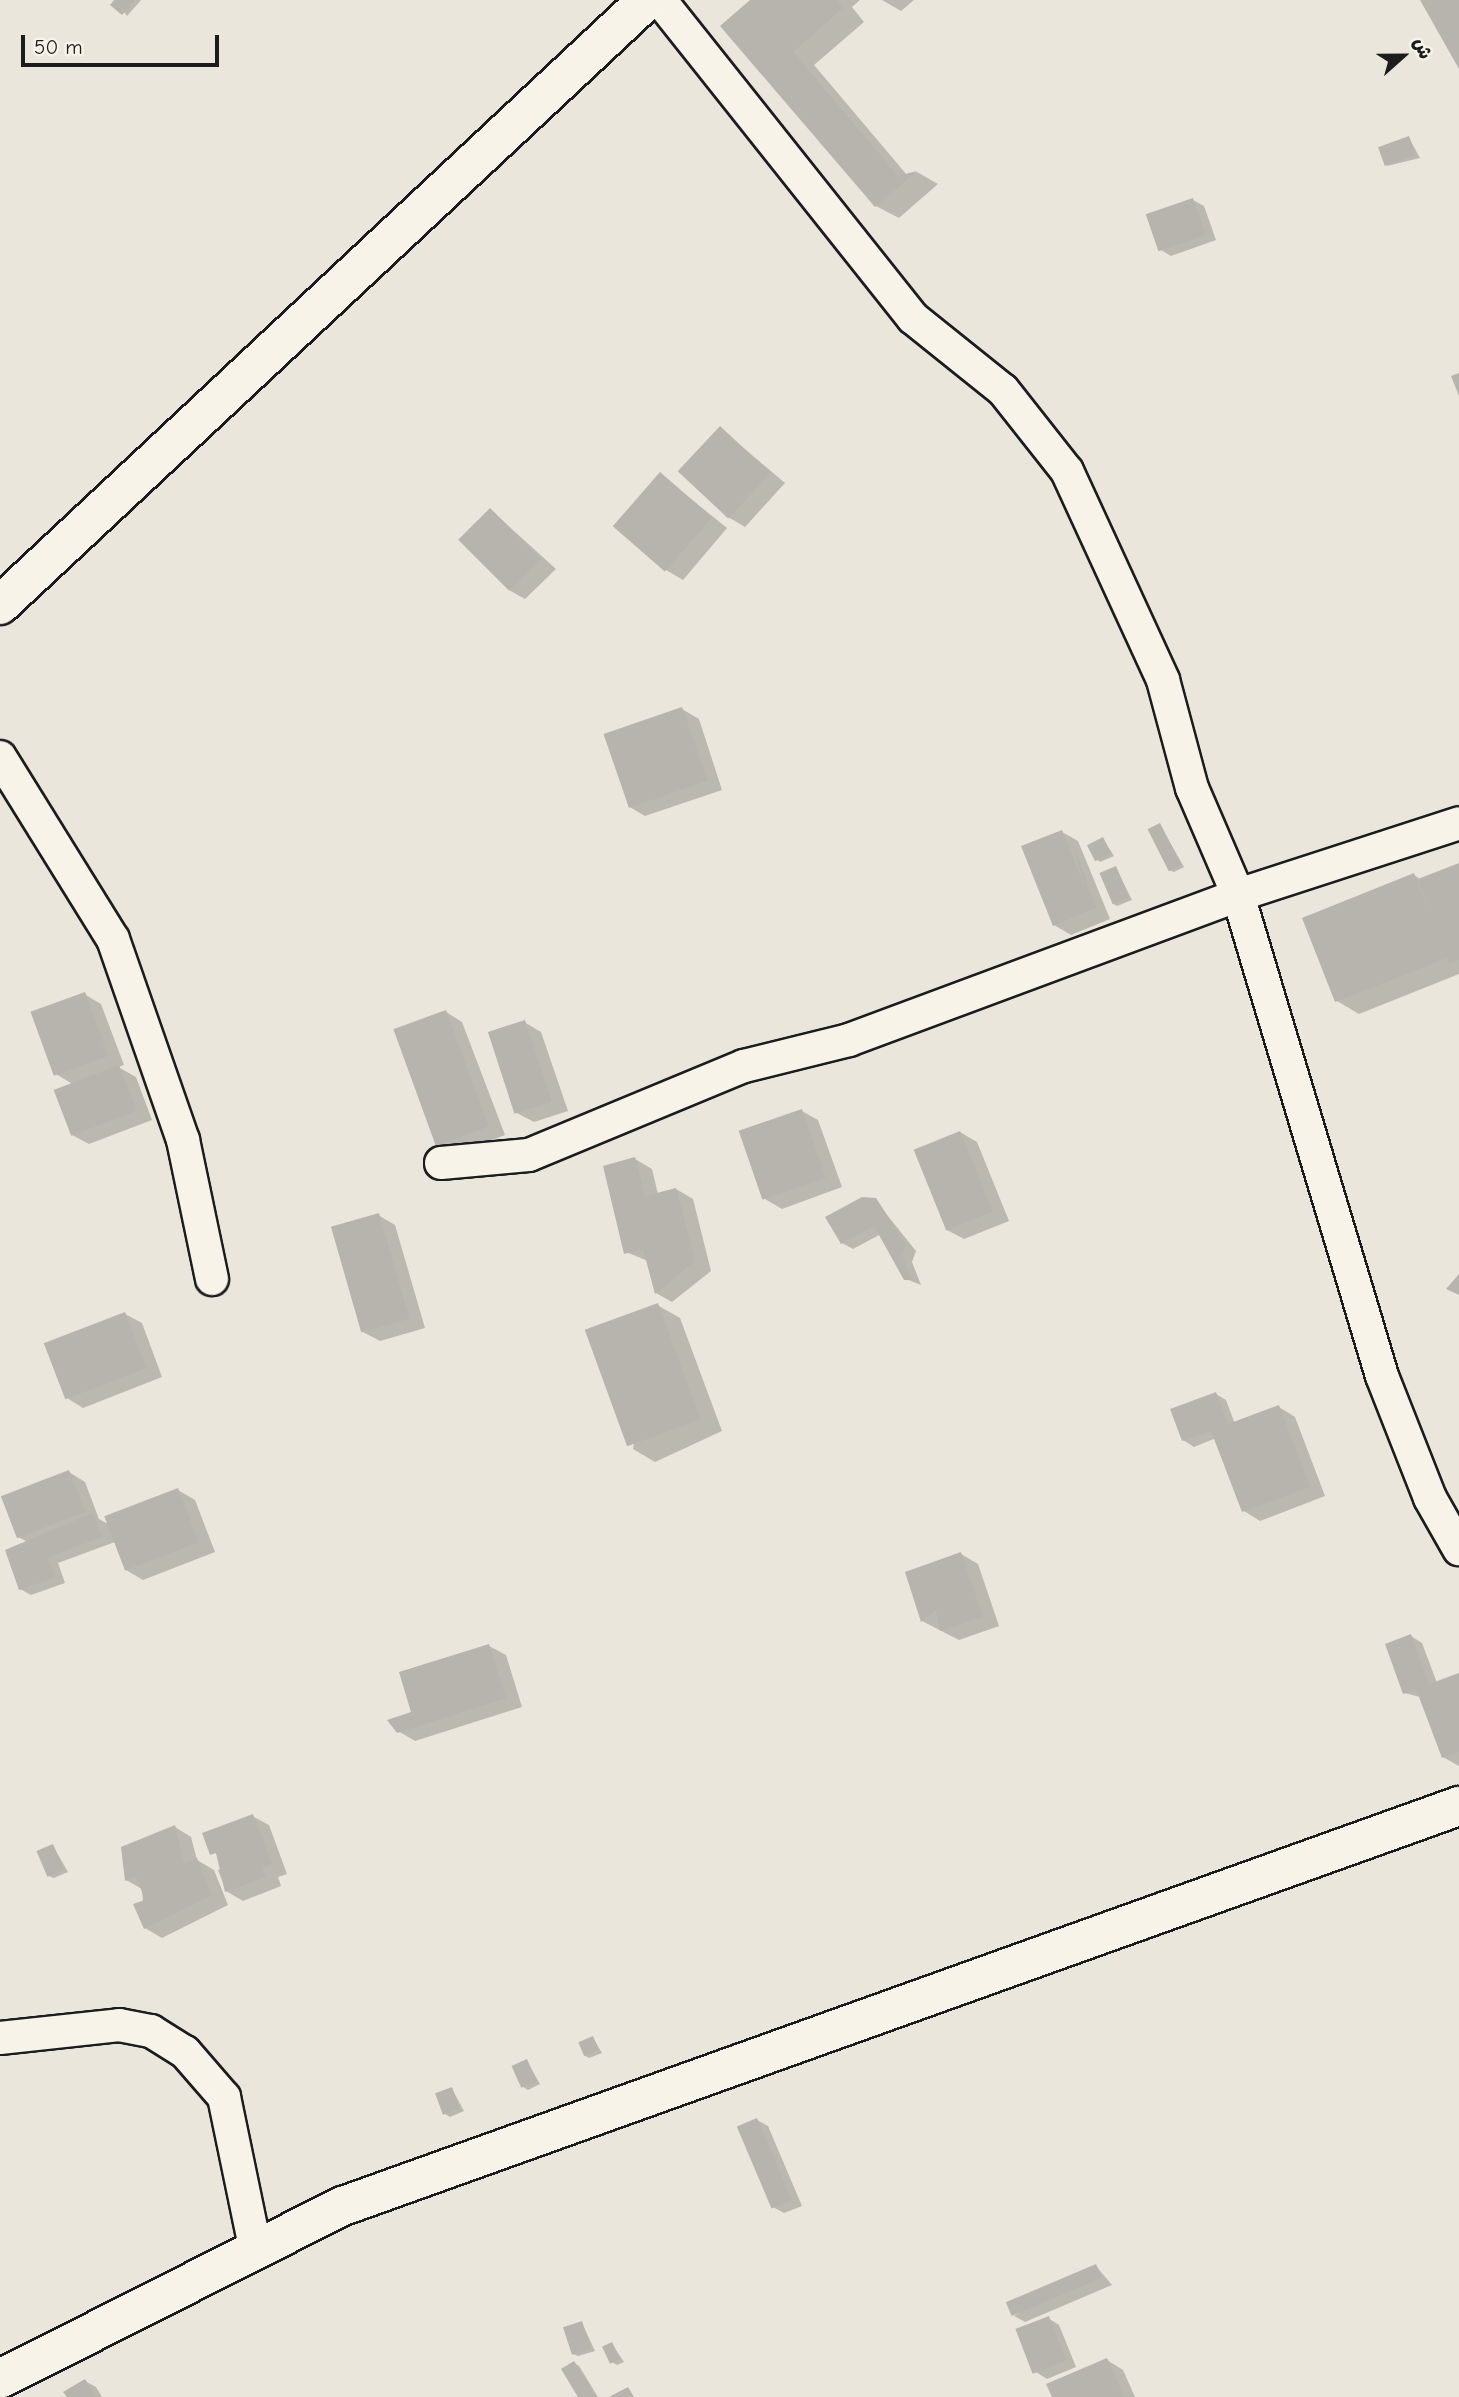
<!DOCTYPE html>
<html>
<head>
<meta charset="utf-8">
<style>
	body { margin:0 }
	#map { position:relative; width:1459px; height:2397px; overflow:hidden; background:#eae6dc; font-family:"Comic Neue","Playpen Sans Arabic",sans-serif }
	div>[style] { position:absolute }
	[style*='--x'] { left:calc(var(--x)*1px); top:calc(var(--y)*1px); width:calc(var(--w)*1px); rotate:calc(var(--a)*1deg) }
	.shadow>* { inset:0; background:#0003 }
	.building>* { inset:0; background:#b6b4ac; transform-origin:0 0 }
	.roads { filter:drop-shadow(2px 0 #1c1c1c) drop-shadow(-2px 0 #1c1c1c) drop-shadow(0 2px #1c1c1c) drop-shadow(0 -2px #1c1c1c) }
	.street>* { height:32px; margin:-16px; padding:0 16px; transform-origin:16px; border-radius:16px; background:#f7f3e8 }
	.secondary>* { height:38px; margin:-19px; padding:0 19px; transform-origin:19px; border-radius:19px; background:#f7f3e8 }
	span { translate:-50% -50%; white-space:nowrap; text-align:center; line-height:1.15; -webkit-text-stroke:6px #f7f3e8; paint-order:stroke }
	.north { position:absolute; left:1368px; top:21px; width:70px; height:70px; -webkit-text-stroke:5px #f7f3e8; paint-order:stroke; rotate:69deg; font-size:19px; font-weight:700; line-height:28px; text-align:center; color:#1c1c1c }
	.north::after { content:''; display:block; margin:auto; width:24px; height:32px; background:#1c1c1c; clip-path:polygon(50% 0,100% 100%,50% 72%,0 100%) }
	.scale { position:absolute; left:21px; top:35px; width:198px; height:32px; box-sizing:border-box; border:4px solid #1c1c1c; border-top:0; padding-left:9px; font-size:21px; line-height:24px; white-space:nowrap; color:#1c1c1c; -webkit-text-stroke:5px #f7f3e8; paint-order:stroke }
</style>
</head>
<body>
<div id="map">
	<div class="shadow">
		<i style="clip-path:polygon(116px 0,141px 0,127px 16px)"></i>
		<i style="clip-path:polygon(753px 0,860px 0,852px 7px,864px 22px,814px 65px,907px 175px,917px 172px,938px 184px,899px 218px,876px 206px)"></i>
		<i style="clip-path:polygon(882px 0,914px 0,901px 11px)"></i>
		<i style="clip-path:polygon(1409px 138px,1420px 158px,1387px 166px)"></i>
		<i style="clip-path:polygon(1193px 200px,1204px 206px,1216px 240px,1171px 256px,1161px 250px)"></i>
		<i style="clip-path:polygon(720px 428px,785px 483px,745px 527px,728px 517px)"></i>
		<i style="clip-path:polygon(660px 474px,727px 528px,683px 580px,666px 570px)"></i>
		<i style="clip-path:polygon(491px 510px,556px 569px,525px 599px,509px 590px)"></i>
		<i style="clip-path:polygon(682px 709px,699px 719px,722px 790px,645px 816px,628px 806px)"></i>
		<i style="clip-path:polygon(1160px 825px,1184px 867px,1174px 872px,1169px 870px)"></i>
		<i style="clip-path:polygon(1062px 832px,1078px 841px,1110px 919px,1071px 935px,1054px 925px)"></i>
		<i style="clip-path:polygon(1103px 839px,1114px 856px,1100px 862px,1096px 859px)"></i>
		<i style="clip-path:polygon(1459px 865px,1459px 974px,1359px 1014px,1337px 1001px,1414px 875px,1420px 879px)"></i>
		<i style="clip-path:polygon(1116px 868px,1132px 900px,1117px 906px,1112px 903px)"></i>
		<i style="clip-path:polygon(84px 994px,101px 1004px,124px 1065px,118px 1067px,136px 1077px,152px 1120px,89px 1144px,72px 1135px,74px 1085px,56px 1074px)"></i>
		<i style="clip-path:polygon(446px 1012px,462px 1022px,505px 1135px,455px 1154px,438px 1144px)"></i>
		<i style="clip-path:polygon(524px 1022px,541px 1032px,568px 1111px,534px 1122px,517px 1113px)"></i>
		<i style="clip-path:polygon(802px 1111px,818px 1120px,842px 1187px,782px 1209px,765px 1199px)"></i>
		<i style="clip-path:polygon(960px 1132px,977px 1142px,1009px 1221px,964px 1239px,947px 1230px)"></i>
		<i style="clip-path:polygon(635px 1159px,652px 1169px,658px 1194px,676px 1189px,693px 1199px,711px 1271px,672px 1302px,656px 1293px,648px 1261px,626px 1252px)"></i>
		<i style="clip-path:polygon(875px 1200px,916px 1251px,912px 1262px,921px 1285px,906px 1279px,881px 1234px,853px 1249px,842px 1243px)"></i>
		<i style="clip-path:polygon(378px 1215px,395px 1225px,425px 1328px,380px 1341px,363px 1332px)"></i>
		<i style="clip-path:polygon(657px 1305px,680px 1318px,722px 1431px,655px 1462px,633px 1449px)"></i>
		<i style="clip-path:polygon(125px 1314px,142px 1323px,162px 1377px,83px 1408px,67px 1398px)"></i>
		<i style="clip-path:polygon(1216px 1394px,1226px 1400px,1235px 1424px,1279px 1407px,1295px 1417px,1325px 1496px,1260px 1521px,1244px 1511px,1216px 1438px,1194px 1447px,1183px 1440px)"></i>
		<i style="clip-path:polygon(69px 1472px,85px 1482px,99px 1519px,108px 1524px,178px 1490px,195px 1500px,215px 1552px,143px 1580px,126px 1570px,115px 1542px,58px 1563px,65px 1583px,31px 1595px,20px 1589px,28px 1542px,18px 1537px)"></i>
		<i style="clip-path:polygon(961px 1554px,978px 1564px,999px 1626px,959px 1640px,922px 1621px)"></i>
		<i style="clip-path:polygon(1411px 1636px,1422px 1643px,1437px 1683px,1459px 1675px,1459px 1766px,1443px 1757px,1420px 1697px,1404px 1693px)"></i>
		<i style="clip-path:polygon(489px 1646px,506px 1655px,522px 1707px,415px 1741px,398px 1731px)"></i>
		<i style="clip-path:polygon(252px 1816px,269px 1825px,287px 1874px,278px 1877px,281px 1886px,243px 1901px,226px 1891px,218px 1870px,224px 1868px,205px 1834px)"></i>
		<i style="clip-path:polygon(175px 1827px,191px 1837px,197px 1860px,214px 1870px,228px 1905px,162px 1938px,145px 1928px,142px 1889px,126px 1880px)"></i>
		<i style="clip-path:polygon(53px 1846px,68px 1872px,54px 1878px,49px 1876px)"></i>
		<i style="clip-path:polygon(593px 2038px,602px 2053px,589px 2058px,584px 2055px)"></i>
		<i style="clip-path:polygon(527px 2061px,540px 2084px,528px 2090px,523px 2087px)"></i>
		<i style="clip-path:polygon(452px 2089px,464px 2111px,450px 2117px,445px 2114px)"></i>
		<i style="clip-path:polygon(757px 2120px,768px 2126px,802px 2206px,784px 2213px,773px 2207px)"></i>
		<i style="clip-path:polygon(1096px 2266px,1112px 2285px,1025px 2322px,1014px 2316px)"></i>
		<i style="clip-path:polygon(1048px 2318px,1059px 2325px,1076px 2367px,1047px 2379px,1036px 2372px)"></i>
		<i style="clip-path:polygon(582px 2323px,595px 2351px,578px 2356px,573px 2354px)"></i>
		<i style="clip-path:polygon(612px 2344px,624px 2362px,617px 2365px,612px 2362px)"></i>
		<i style="clip-path:polygon(1107px 2360px,1123px 2370px,1135px 2397px,1054px 2397px)"></i>
		<i style="clip-path:polygon(574px 2363px,579px 2366px,598px 2397px,580px 2397px)"></i>
		<i style="clip-path:polygon(85px 2381px,96px 2387px,102px 2397px,69px 2397px)"></i>
	</div>
	<div class="building">
		<i style="clip-path:polygon(114px 0,135px 0,122px 15px,110px 5px)"></i>
		<i style="clip-path:polygon(750px 0,836px 0,843px 8px,793px 52px,898px 176px,917px 171px,875px 207px,720px 26px)"></i>
		<i style="clip-path:polygon(1420px 0,1459px 0,1459px 69px)"></i>
		<i style="left:1409px;top:136px;width:20px;height:33px;rotate:70deg"></i>
		<i style="left:1193px;top:198px;width:39px;height:50px;rotate:71deg"></i>
		<i style="clip-path:polygon(1459px 373px,1459px 396px,1451px 376px)"></i>
		<i style="left:720px;top:426px;width:69px;height:62px;rotate:43deg"></i>
		<i style="left:660px;top:472px;width:69px;height:72px;rotate:41deg"></i>
		<i style="left:490px;top:508px;width:72px;height:45px;rotate:45deg"></i>
		<i style="left:682px;top:707px;width:78px;height:83px;rotate:71deg"></i>
		<i style="left:1160px;top:823px;width:47px;height:14px;rotate:63deg"></i>
		<i style="clip-path:polygon(1062px 830px,1086px 890px,1070px 835px,1096px 908px,1053px 926px,1021px 846px)"></i>
		<i style="left:1103px;top:837px;width:18px;height:18px;rotate:63deg"></i>
		<i style="clip-path:polygon(1459px 863px,1459px 960px,1449px 964px,1447px 958px,1335px 1002px,1302px 918px,1414px 873px,1431px 916px,1418px 879px)"></i>
		<i style="left:1116px;top:866px;width:34px;height:18px;rotate:67deg"></i>
		<i style="left:85px;top:992px;width:68px;height:58px;rotate:70deg"></i>
		<i style="left:446px;top:1010px;width:124px;height:56px;rotate:70deg"></i>
		<i style="left:525px;top:1020px;width:86px;height:39px;rotate:72deg"></i>
		<i style="left:119px;top:1065px;width:49px;height:70px;rotate:69deg"></i>
		<i style="left:802px;top:1109px;width:73px;height:67px;rotate:71deg"></i>
		<i style="left:960px;top:1131px;width:87px;height:50px;rotate:68deg"></i>
		<i style="clip-path:polygon(635px 1157px,645px 1196px,676px 1188px,695px 1261px,655px 1294px,643px 1249px,624px 1254px,603px 1166px)"></i>
		<i style="clip-path:polygon(862px 1197px,876px 1198px,906px 1244px,902px 1255px,912px 1280px,904px 1280px,874px 1226px,841px 1244px,825px 1217px)"></i>
		<i style="left:379px;top:1213px;width:110px;height:50px;rotate:74deg"></i>
		<i style="clip-path:polygon(1459px 1274px,1459px 1295px,1446px 1289px)"></i>
		<i style="left:658px;top:1303px;width:124px;height:78px;rotate:70deg"></i>
		<i style="left:125px;top:1312px;width:60px;height:87px;rotate:69deg"></i>
		<i style="clip-path:polygon(1216px 1392px,1228px 1424px,1279px 1405px,1310px 1487px,1242px 1512px,1211px 1431px,1182px 1441px,1170px 1409px)"></i>
		<i style="left:69px;top:1470px;width:45px;height:73px;rotate:69deg"></i>
		<i style="left:178px;top:1488px;width:58px;height:79px;rotate:69deg"></i>
		<i style="clip-path:polygon(93px 1513px,102px 1537px,48px 1557px,55px 1577px,19px 1590px,5px 1550px)"></i>
		<i style="clip-path:polygon(961px 1552px,983px 1617px,940px 1631px,936px 1610px,921px 1622px,905px 1572px)"></i>
		<i style="clip-path:polygon(1411px 1634px,1429px 1684px,1459px 1673px,1459px 1752px,1442px 1758px,1416px 1689px,1403px 1694px,1385px 1644px)"></i>
		<i style="clip-path:polygon(489px 1644px,506px 1698px,397px 1733px,387px 1720px,411px 1712px,399px 1672px)"></i>
		<i style="clip-path:polygon(253px 1814px,272px 1864px,262px 1868px,266px 1877px,225px 1892px,216px 1853px,210px 1855px,202px 1833px)"></i>
		<i style="clip-path:polygon(175px 1825px,184px 1863px,197px 1858px,212px 1895px,144px 1929px,133px 1904px,145px 1900px,136px 1876px,125px 1881px,121px 1847px)"></i>
		<i style="left:53px;top:1844px;width:28px;height:18px;rotate:67deg"></i>
		<i style="left:593px;top:2036px;width:15px;height:16px;rotate:67deg"></i>
		<i style="left:527px;top:2059px;width:24px;height:17px;rotate:66deg"></i>
		<i style="left:452px;top:2087px;width:23px;height:18px;rotate:70deg"></i>
		<i style="left:757px;top:2118px;width:89px;height:22px;rotate:67deg"></i>
		<i style="left:1096px;top:2264px;width:15px;height:98px;rotate:67deg"></i>
		<i style="left:1049px;top:2316px;width:48px;height:36px;rotate:69deg"></i>
		<i style="left:582px;top:2321px;width:29px;height:20px;rotate:72deg"></i>
		<i style="left:612px;top:2342px;width:19px;height:11px;rotate:65deg"></i>
		<i style="clip-path:polygon(1107px 2358px,1124px 2397px,1052px 2397px,1046px 2384px)"></i>
		<i style="clip-path:polygon(574px 2361px,596px 2397px,578px 2397px,561px 2369px)"></i>
		<i style="clip-path:polygon(85px 2379px,96px 2397px,67px 2397px,63px 2392px)"></i>
		<i style="clip-path:polygon(628px 2387px,634px 2397px,609px 2397px)"></i>
	</div>
	<div class="roads">
		<div class="street">
			<i style="--x:660;--y:0;--w:406;--a:51.5"></i>
			<i style="--x:913;--y:318;--w:115;--a:38.7"></i>
			<i style="--x:1003;--y:390;--w:103;--a:51.7"></i>
			<i style="--x:1067;--y:471;--w:230;--a:65.3"></i>
			<i style="--x:1163;--y:680;--w:112;--a:75"></i>
			<i style="--x:1192;--y:788;--w:116;--a:66.7"></i>
			<i style="--x:1238;--y:895;--w:502;--a:73.33"></i>
			<i style="--x:1382;--y:1376;--w:131;--a:68.5"></i>
			<i style="--x:1430;--y:1498;--w:59;--a:60.4"></i>
			<i style="--x:0;--y:757;--w:214;--a:58.2"></i>
			<i style="--x:113;--y:939;--w:213;--a:70.8"></i>
			<i style="--x:183;--y:1140;--w:142;--a:78.2"></i>
			<i style="--x:441;--y:1163;--w:88;--a:-5.2"></i>
			<i style="--x:529;--y:1155;--w:233;--a:-22.5"></i>
			<i style="--x:744;--y:1066;--w:108;--a:-13.9"></i>
			<i style="--x:849;--y:1040;--w:415;--a:-20.4"></i>
			<i style="--x:1238;--y:895;--w:232;--a:-18"></i>
			<i style="--x:0;--y:2038;--w:120;--a:-6.2"></i>
			<i style="--x:119;--y:2025;--w:33;--a:11"></i>
			<i style="--x:151;--y:2031;--w:40;--a:32"></i>
			<i style="--x:185;--y:2052;--w:60;--a:49.1"></i>
			<i style="--x:224;--y:2097;--w:153;--a:78.3"></i>
		</div>
		<div class="secondary">
			<i style="--x:0;--y:605;--w:886;--a:-43.08"></i>
			<i style="--x:0;--y:2379;--w:384;--a:-26.8"></i>
			<i style="--x:343;--y:2206;--w:1186;--a:-19.72"></i>
		</div>
	</div>
	<div class="north">ش</div>
	<div class="scale">50 m</div>
</div>
</body>
</html>
